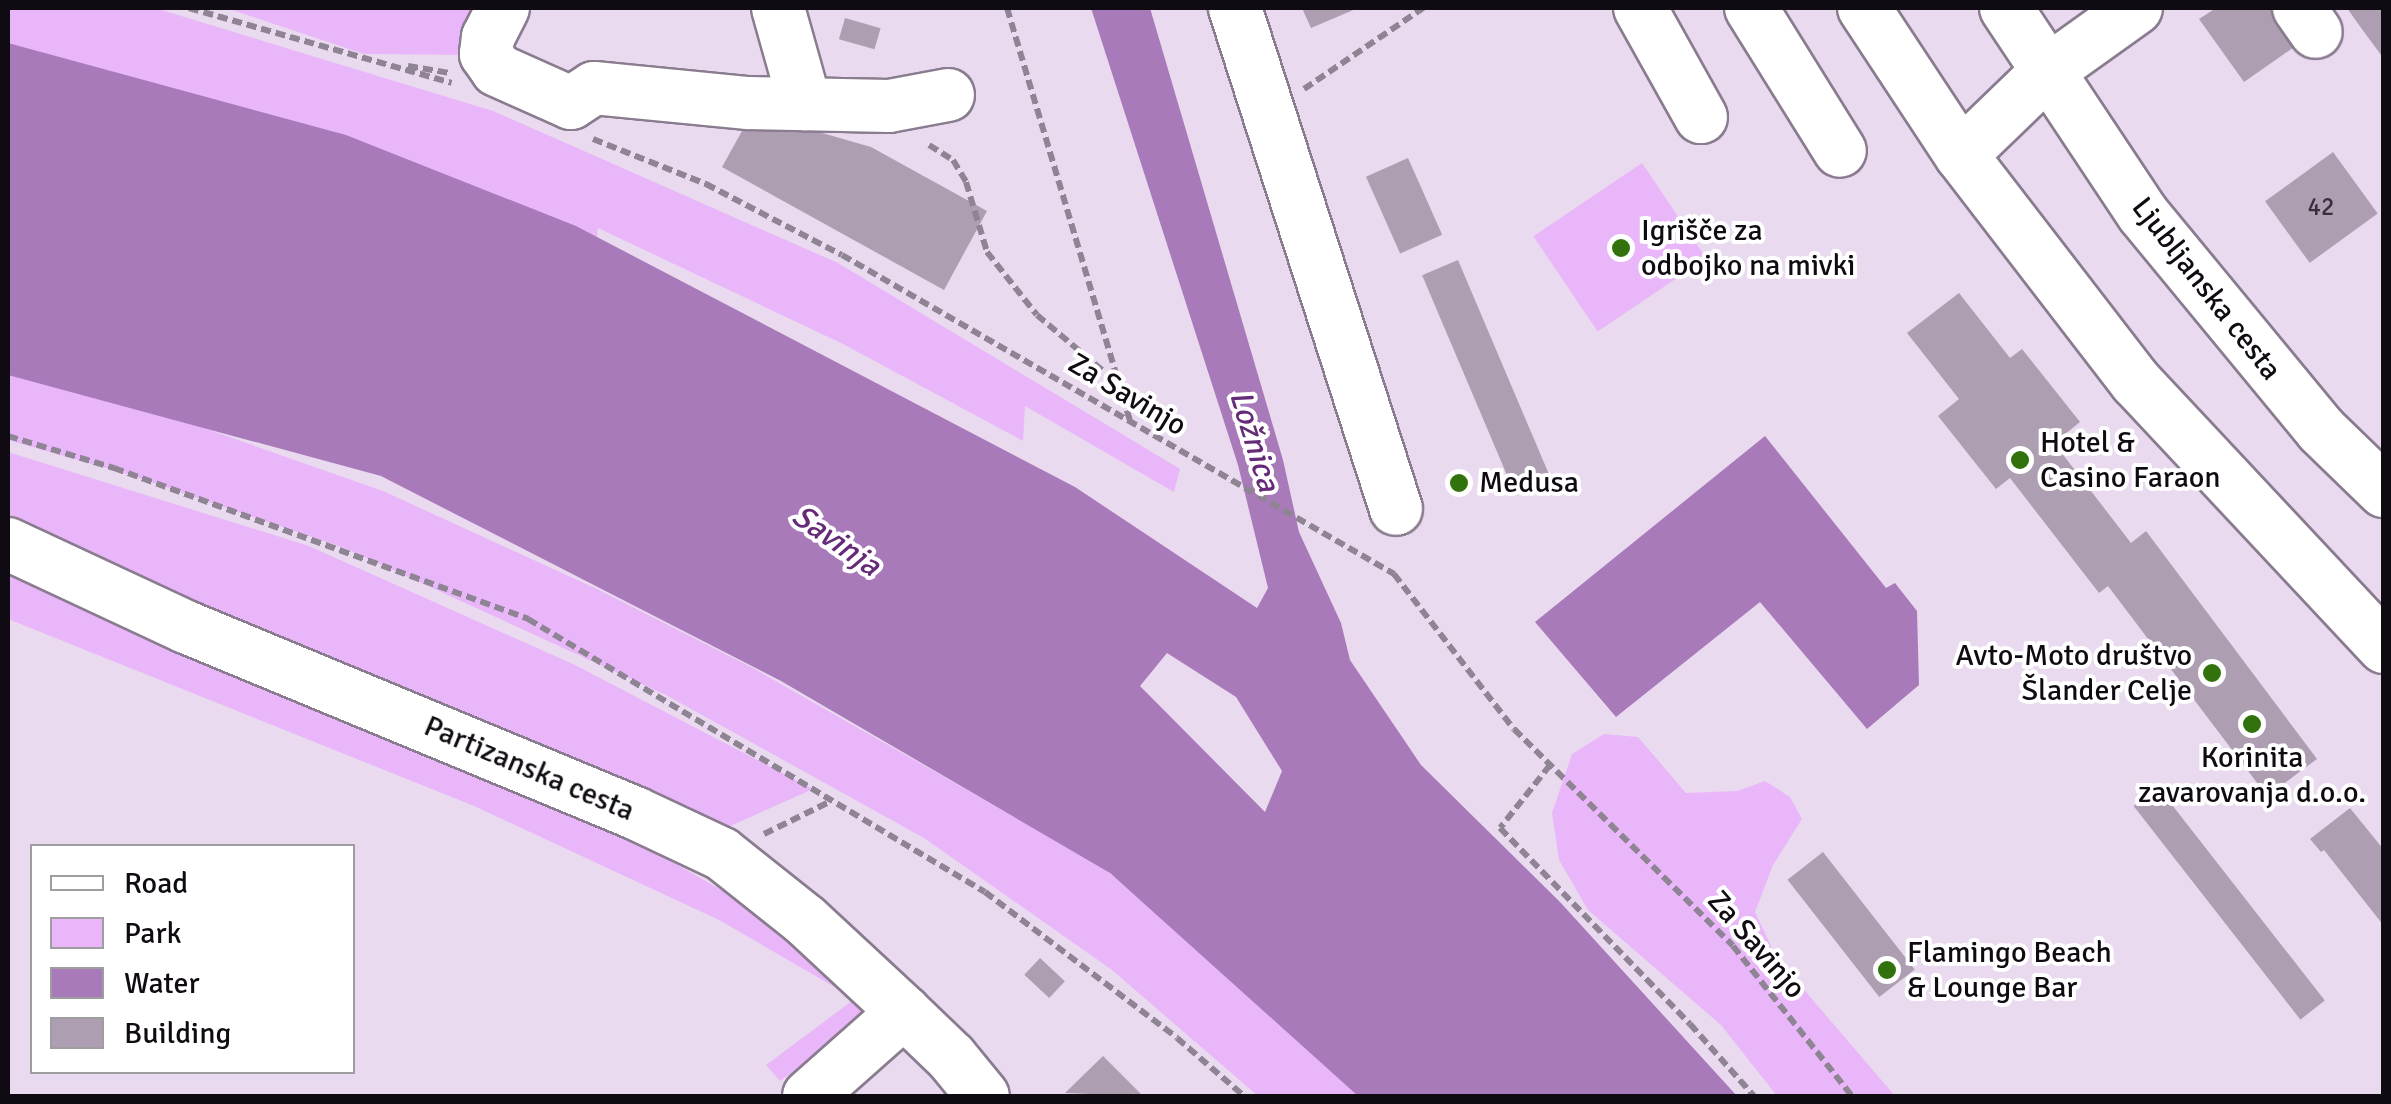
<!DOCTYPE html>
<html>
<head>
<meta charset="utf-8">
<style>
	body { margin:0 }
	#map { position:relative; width:2391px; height:1104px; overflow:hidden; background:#e9daef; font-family:Signika,sans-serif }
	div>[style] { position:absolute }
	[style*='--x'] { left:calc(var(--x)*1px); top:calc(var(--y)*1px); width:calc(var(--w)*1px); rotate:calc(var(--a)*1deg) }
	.green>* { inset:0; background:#e9b7f9; transform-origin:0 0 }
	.water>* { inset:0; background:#a97ab9 }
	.building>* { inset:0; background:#ad9eb2; transform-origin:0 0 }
	.path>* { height:6px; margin-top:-3px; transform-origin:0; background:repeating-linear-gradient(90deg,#8f8493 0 10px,transparent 0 15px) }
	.roads { filter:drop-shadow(2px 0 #8a7c8f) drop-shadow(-2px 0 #8a7c8f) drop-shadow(0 2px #8a7c8f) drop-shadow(0 -2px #8a7c8f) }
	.minor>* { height:52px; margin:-26px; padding:0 26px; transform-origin:26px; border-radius:26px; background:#fff }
	.dots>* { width:28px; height:28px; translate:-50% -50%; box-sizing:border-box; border:5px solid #fff; border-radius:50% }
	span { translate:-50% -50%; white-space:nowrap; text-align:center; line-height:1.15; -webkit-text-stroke:8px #fff; paint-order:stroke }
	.number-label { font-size:25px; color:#37303a }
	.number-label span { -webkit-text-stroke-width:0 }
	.poi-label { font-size:30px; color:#100b12 }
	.left { translate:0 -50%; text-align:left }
	.right { translate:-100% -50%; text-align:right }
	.street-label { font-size:30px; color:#100b12 }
	.water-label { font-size:32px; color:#662b78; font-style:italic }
	.frame { position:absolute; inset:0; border:10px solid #100b12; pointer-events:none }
	.legend { position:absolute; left:30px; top:844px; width:325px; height:230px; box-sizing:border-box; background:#fff; border:2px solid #9f9da0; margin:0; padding:12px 18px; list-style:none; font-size:30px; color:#100b12 }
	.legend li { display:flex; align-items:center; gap:20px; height:50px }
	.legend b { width:50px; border:2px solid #9f9da0 }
</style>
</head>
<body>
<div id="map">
	<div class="green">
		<i style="clip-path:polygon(8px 8px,155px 8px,493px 111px,838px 263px,1180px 469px,1174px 492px,1025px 406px,1023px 441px,843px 344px,598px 228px,596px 242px,8px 47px)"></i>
		<i style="clip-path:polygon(226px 8px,493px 8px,476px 55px,364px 54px)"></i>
		<i style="left:1642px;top:163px;width:115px;height:131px;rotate:56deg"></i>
		<i style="clip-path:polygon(8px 370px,147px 408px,383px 491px,597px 589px,753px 668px,1102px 867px,1186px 937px,1358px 1096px,1258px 1096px,1112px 970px,924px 838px,666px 695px,347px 549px,127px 474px,8px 440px)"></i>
		<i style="clip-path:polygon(8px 452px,309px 546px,575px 665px,813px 789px,719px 831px,8px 528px)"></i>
		<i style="clip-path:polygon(8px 574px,608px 825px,791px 930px,849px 979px,869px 1018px,780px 1081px,766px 1065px,852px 1001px,838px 989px,719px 920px,474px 806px,8px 619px)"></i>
		<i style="clip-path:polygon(1604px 734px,1638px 737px,1686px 793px,1737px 791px,1765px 781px,1790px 797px,1802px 819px,1773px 865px,1755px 912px,1776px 957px,1895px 1096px,1777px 1096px,1721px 1025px,1588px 910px,1559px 860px,1552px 813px,1572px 754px)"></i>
	</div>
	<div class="water">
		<i style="clip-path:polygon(evenodd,1091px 8px,1150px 8px,1283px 460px,1299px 532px,1341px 623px,1350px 660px,1421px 765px,1560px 902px,1737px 1096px,1358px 1096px,1110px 873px,781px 681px,381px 476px,8px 375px,8px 43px,346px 135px,576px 226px,1075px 487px,1257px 608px,1268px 588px,1238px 465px,1091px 8px,1167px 653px,1236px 697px,1282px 771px,1265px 812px,1140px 686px,1167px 653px)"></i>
		<i style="clip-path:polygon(1765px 436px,1886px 588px,1895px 583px,1917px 611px,1919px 685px,1867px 729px,1760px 602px,1616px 717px,1535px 622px)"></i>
	</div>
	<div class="building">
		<i style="clip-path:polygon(1302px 8px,1358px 8px,1311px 28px)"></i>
		<i style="clip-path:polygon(2216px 8px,2270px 8px,2297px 45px,2244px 82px,2199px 19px)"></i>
		<i style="clip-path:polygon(2347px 8px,2384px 8px,2384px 59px,2359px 25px)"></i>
		<i style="left:845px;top:18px;width:37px;height:22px;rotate:16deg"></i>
		<i style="clip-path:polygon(752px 113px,871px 147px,987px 211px,944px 290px,722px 167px)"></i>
		<i style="left:2333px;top:152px;width:76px;height:84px;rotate:54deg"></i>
		<i style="left:1408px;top:158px;width:84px;height:46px;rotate:66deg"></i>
		<i style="left:1458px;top:260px;width:232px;height:39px;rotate:67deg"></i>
		<i style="clip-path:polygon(1959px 293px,2010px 358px,2022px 349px,2080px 422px,2054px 443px,2131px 543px,2146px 531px,2317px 759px,2267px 796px,2108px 586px,2099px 593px,2010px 478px,1996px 489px,1938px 416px,1959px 399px,1907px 333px)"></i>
		<i style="left:2158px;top:787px;width:271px;height:31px;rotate:52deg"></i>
		<i style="clip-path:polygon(2350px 808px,2384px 850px,2384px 926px,2324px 850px,2321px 852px,2310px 839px)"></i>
		<i style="left:1823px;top:852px;width:149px;height:45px;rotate:52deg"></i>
		<i style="left:1040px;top:958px;width:34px;height:23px;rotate:43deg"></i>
		<i style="clip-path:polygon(1103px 1056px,1143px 1096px,1065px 1093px)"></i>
	</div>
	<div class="path">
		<i style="--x:189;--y:8;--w:273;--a:15.9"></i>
		<i style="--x:1007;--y:8;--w:430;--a:73.4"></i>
		<i style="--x:408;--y:66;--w:43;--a:9.5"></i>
		<i style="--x:1304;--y:89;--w:144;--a:-34.2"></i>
		<i style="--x:593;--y:139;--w:122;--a:21.7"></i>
		<i style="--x:706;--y:184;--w:153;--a:27.6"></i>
		<i style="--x:842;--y:255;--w:638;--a:30.02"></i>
		<i style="--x:1394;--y:574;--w:196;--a:52.3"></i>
		<i style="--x:1514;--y:729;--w:308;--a:44.7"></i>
		<i style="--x:1733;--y:946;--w:191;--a:51.6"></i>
		<i style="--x:929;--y:145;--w:28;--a:32"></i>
		<i style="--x:953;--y:160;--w:26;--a:59"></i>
		<i style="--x:966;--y:182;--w:73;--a:73.3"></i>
		<i style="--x:987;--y:252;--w:80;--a:51.6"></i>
		<i style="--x:1037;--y:315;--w:110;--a:40.2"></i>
		<i style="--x:8;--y:436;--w:111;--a:16.8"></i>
		<i style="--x:114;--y:468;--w:441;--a:20"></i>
		<i style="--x:528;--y:619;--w:532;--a:30.85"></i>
		<i style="--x:985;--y:892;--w:241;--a:37.2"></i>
		<i style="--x:1177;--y:1038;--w:89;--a:40.9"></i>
		<i style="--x:1550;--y:765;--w:80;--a:128.4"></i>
		<i style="--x:1500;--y:828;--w:273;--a:45.9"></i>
		<i style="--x:1690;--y:1024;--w:96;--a:48.4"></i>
		<i style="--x:764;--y:834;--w:72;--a:-26.2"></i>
	</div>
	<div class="roads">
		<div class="minor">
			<i style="--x:503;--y:8;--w:33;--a:117"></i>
			<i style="--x:488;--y:37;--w:17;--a:97"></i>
			<i style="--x:486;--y:54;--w:19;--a:55"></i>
			<i style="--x:497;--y:70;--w:81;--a:24"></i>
			<i style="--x:571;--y:103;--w:27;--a:-33"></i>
			<i style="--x:594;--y:88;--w:155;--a:5.6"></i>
			<i style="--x:748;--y:103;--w:141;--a:1.2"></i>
			<i style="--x:889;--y:106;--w:60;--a:-10.6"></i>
			<i style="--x:778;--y:8;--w:100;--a:74.3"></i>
			<i style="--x:1235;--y:8;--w:526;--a:72.18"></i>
			<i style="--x:1640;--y:8;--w:125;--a:60.8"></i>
			<i style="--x:1751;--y:8;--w:168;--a:58.1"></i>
			<i style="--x:1864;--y:8;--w:176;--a:56.6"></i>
			<i style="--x:2006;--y:8;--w:247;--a:56.4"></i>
			<i style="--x:2143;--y:214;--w:280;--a:50.5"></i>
			<i style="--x:2321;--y:430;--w:88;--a:44.1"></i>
			<i style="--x:2136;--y:8;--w:108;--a:144.4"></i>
			<i style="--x:2048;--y:71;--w:121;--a:136"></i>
			<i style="--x:1961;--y:155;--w:287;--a:52.4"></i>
			<i style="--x:2136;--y:382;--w:363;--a:46.9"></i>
			<i style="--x:2299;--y:8;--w:29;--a:55"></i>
			<i style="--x:8;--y:544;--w:196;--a:25"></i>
			<i style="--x:186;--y:627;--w:486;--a:22.5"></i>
			<i style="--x:635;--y:813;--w:96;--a:25.2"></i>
			<i style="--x:722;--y:854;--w:106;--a:38.5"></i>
			<i style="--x:805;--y:920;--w:135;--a:42.9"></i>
			<i style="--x:904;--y:1012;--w:65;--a:43.8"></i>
			<i style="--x:951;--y:1057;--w:50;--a:50.6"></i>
			<i style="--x:809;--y:1096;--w:127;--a:-41.5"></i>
		</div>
	</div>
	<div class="dots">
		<i style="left:1621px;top:248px;background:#32720c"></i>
		<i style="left:2020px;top:460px;background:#32720c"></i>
		<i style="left:1459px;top:483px;background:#32720c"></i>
		<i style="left:2212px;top:673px;background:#32720c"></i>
		<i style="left:2252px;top:724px;background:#32720c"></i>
		<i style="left:1887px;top:970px;background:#32720c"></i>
	</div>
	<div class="number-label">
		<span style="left:2321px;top:207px">42</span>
	</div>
	<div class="poi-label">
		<span class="left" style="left:1641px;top:248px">Igrišče za<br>odbojko na mivki</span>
		<span class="left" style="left:2040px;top:460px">Hotel &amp;<br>Casino Faraon</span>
		<span class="left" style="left:1479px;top:483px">Medusa</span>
		<span class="right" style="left:2192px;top:673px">Avto-Moto društvo<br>Šlander Celje</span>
		<span style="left:2252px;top:775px">Korinita<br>zavarovanja d.o.o.</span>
		<span class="left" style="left:1907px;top:970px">Flamingo Beach<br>&amp; Lounge Bar</span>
	</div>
	<div class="street-label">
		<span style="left:2206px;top:289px;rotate:52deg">Ljubljanska cesta</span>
		<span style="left:1127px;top:395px;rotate:31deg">Za Savinjo</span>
		<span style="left:529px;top:769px;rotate:23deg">Partizanska cesta</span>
		<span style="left:1756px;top:945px;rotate:49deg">Za Savinjo</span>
	</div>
	<div class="water-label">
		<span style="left:1254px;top:441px;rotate:73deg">Ložnica</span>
		<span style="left:836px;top:541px;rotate:35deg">Savinja</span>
	</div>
	<div class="frame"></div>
	<ul class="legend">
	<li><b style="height:12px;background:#fff"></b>Road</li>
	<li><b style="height:28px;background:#e9b7f9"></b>Park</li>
	<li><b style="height:28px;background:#a97ab9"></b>Water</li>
	<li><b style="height:28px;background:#ad9eb2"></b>Building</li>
	</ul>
</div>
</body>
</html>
